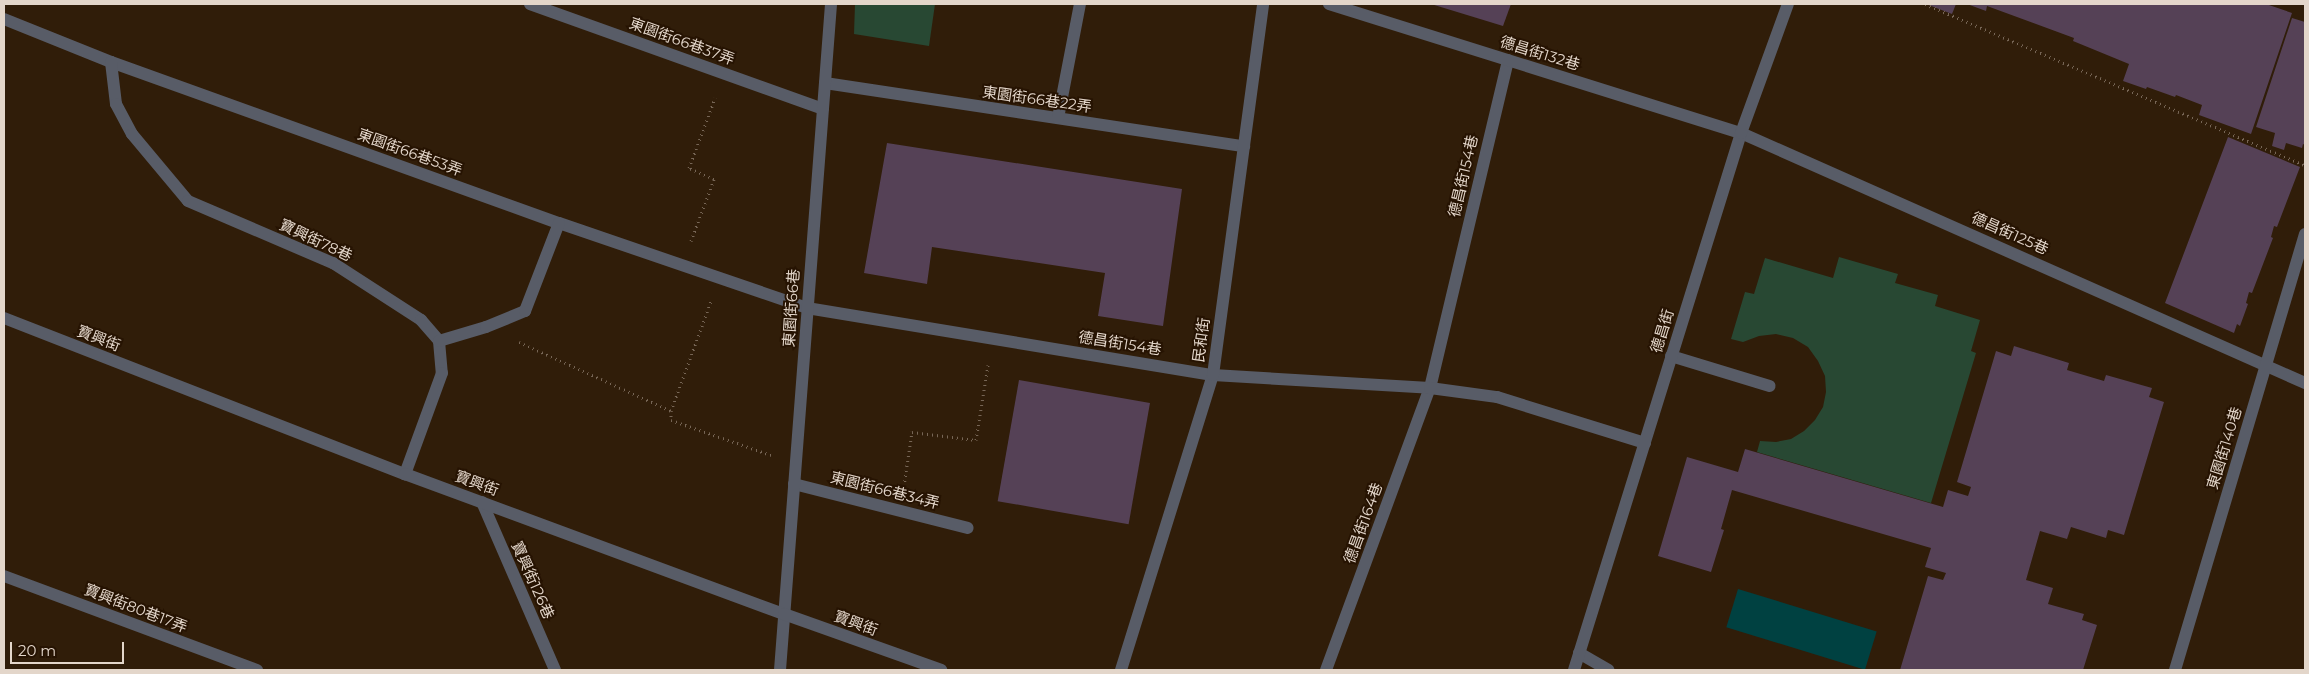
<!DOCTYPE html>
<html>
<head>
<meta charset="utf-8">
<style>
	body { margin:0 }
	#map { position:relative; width:2309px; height:674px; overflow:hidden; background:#301d09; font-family:Montserrat,"Noto Sans TC",sans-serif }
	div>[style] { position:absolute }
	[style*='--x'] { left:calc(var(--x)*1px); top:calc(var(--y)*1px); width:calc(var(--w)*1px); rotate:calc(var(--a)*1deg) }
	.green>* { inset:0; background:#284833 }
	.water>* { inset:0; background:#004141; transform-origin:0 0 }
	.building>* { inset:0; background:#554156; transform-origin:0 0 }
	.path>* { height:3px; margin-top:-1.5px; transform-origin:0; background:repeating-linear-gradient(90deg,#776656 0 1px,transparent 0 5px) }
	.service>* { height:12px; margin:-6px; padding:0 6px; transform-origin:6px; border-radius:6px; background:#585c67 }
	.minor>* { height:12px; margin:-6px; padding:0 6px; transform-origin:6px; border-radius:6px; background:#585c67 }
	.tertiary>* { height:12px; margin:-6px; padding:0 6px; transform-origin:6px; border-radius:6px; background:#585c67 }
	span { translate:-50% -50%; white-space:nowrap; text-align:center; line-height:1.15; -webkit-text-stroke:4px #261302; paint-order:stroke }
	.street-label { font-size:15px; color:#e3d6ca }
	.frame { position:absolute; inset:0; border:5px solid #e3d6ca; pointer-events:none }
	.scale { position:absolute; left:10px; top:642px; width:114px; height:22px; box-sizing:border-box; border:2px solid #e3d6ca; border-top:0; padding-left:6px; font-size:15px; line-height:18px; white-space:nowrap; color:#e3d6ca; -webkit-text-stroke:4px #261302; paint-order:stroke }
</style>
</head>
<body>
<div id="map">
	<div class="green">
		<i style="clip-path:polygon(855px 4px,935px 4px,929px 46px,854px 34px)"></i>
		<i style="clip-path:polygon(1839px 257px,1898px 274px,1895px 283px,1938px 295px,1935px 306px,1980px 320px,1971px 351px,1976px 353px,1931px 503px,1757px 452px,1760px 441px,1776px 442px,1791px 439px,1804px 431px,1815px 420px,1823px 407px,1826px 392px,1825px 376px,1818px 361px,1808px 347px,1793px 338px,1776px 334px,1759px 336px,1743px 342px,1731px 339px,1745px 292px,1754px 294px,1765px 258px,1833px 278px)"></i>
	</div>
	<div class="water">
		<i style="left:1738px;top:589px;width:145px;height:40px;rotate:17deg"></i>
	</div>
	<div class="building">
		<i style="clip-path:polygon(1431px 4px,1511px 4px,1503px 26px)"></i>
		<i style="clip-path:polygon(1926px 4px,1956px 4px,1952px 14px)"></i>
		<i style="clip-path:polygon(1967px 4px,2266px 4px,2292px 13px,2251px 134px,2199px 115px,2202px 105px,2176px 95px,2175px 97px,2147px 87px,2146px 89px,2123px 81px,2129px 64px,2073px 41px,2074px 38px,1987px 6px,1986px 11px)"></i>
		<i style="clip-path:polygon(2292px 18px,2305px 22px,2305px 145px,2303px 144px,2302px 148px,2286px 143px,2284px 150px,2272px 146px,2275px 133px,2256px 127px)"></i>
		<i style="clip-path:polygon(2228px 137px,2300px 167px,2277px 227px,2274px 226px,2271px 237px,2273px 238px,2252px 293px,2249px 292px,2246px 303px,2248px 304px,2240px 326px,2237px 324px,2234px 333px,2165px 303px)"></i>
		<i style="clip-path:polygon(887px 143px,1182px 189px,1163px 326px,1098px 316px,1105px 273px,932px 247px,927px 284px,864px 273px)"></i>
		<i style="clip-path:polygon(2014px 346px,2069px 363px,2067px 370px,2104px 381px,2106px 375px,2152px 388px,2149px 397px,2164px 402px,2124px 535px,2108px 530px,2106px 538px,2071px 527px,2067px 539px,2040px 531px,2026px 580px,2053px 588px,2048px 604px,2084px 614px,2082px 620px,2097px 625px,2083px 670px,1900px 670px,1928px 576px,1943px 580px,1946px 573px,1925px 567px,1931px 548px,1732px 490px,1721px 529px,1724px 530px,1711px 572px,1658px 556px,1687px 457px,1738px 472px,1745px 449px,1943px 507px,1948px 490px,1968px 496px,1971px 487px,1957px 482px,1996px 351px,2011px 356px)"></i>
		<i style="left:1019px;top:380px;width:133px;height:123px;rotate:10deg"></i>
	</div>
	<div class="path">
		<i style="--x:1925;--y:4;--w:413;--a:23"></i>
		<i style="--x:691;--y:241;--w:66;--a:-69.6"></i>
		<i style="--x:714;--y:179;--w:27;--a:-156"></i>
		<i style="--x:689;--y:168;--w:75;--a:-69.6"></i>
		<i style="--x:519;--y:342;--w:167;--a:24.4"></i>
		<i style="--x:671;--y:411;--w:9;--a:90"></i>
		<i style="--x:671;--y:420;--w:106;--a:19.3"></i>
		<i style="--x:671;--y:411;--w:117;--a:-70"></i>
		<i style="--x:904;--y:486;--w:55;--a:-81.6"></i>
		<i style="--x:912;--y:432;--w:64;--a:7.1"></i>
		<i style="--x:976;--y:440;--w:76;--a:-80.9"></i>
	</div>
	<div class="service">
		<i style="--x:530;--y:4;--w:311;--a:19.7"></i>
		<i style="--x:4;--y:19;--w:115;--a:21.9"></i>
		<i style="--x:111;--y:62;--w:476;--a:19.8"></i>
		<i style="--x:559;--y:223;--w:262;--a:18.9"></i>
		<i style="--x:111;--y:62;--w:42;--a:83.2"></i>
		<i style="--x:116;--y:104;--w:34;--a:62"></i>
		<i style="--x:132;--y:134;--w:87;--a:50.1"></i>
		<i style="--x:188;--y:201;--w:158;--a:23.2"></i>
		<i style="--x:333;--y:263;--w:105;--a:32.9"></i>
		<i style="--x:421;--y:320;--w:28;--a:49"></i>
		<i style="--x:439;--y:341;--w:32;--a:85"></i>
		<i style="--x:442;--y:373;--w:108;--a:110.1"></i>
		<i style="--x:825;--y:83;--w:424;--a:8.6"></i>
		<i style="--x:1058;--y:118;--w:116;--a:-79.1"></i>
		<i style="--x:439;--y:341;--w:49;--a:-16.6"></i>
		<i style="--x:486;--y:327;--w:42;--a:-22.3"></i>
		<i style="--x:525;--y:311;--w:94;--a:-68.9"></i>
		<i style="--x:1671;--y:356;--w:103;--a:16.9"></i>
		<i style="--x:794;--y:484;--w:179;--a:14.2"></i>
		<i style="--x:482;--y:502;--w:183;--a:66.5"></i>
		<i style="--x:4;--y:576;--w:270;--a:20.4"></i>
		<i style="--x:1579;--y:653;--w:34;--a:30"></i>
		<i style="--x:1326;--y:670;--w:301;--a:-69.8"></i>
		<i style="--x:1430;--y:388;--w:337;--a:-76.6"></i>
	</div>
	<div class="minor">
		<i style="--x:1329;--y:4;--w:432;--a:17.4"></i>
		<i style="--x:1741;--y:133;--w:617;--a:23.91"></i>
		<i style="--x:807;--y:308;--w:411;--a:9.4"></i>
		<i style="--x:1213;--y:375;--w:217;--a:3.4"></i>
		<i style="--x:1430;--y:388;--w:68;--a:7.7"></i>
		<i style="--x:1497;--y:397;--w:155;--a:17.3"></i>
		<i style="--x:780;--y:670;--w:668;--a:-85.62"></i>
		<i style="--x:1121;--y:670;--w:309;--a:-72.7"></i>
		<i style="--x:1213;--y:375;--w:374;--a:-82.3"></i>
		<i style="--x:1574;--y:670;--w:562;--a:-72.72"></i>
		<i style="--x:1741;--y:133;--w:137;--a:-70"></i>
		<i style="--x:2175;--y:670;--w:455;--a:-73.4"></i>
	</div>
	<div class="tertiary">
		<i style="--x:4;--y:318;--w:430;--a:21.3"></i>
		<i style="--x:405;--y:474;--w:404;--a:20.3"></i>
		<i style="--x:784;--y:614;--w:167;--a:19.6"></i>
	</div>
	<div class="street-label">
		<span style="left:682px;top:41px;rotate:20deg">東園街66巷37弄</span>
		<span style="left:1540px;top:53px;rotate:17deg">德昌街132巷</span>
		<span style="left:1037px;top:99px;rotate:8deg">東園街66巷22弄</span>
		<span style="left:410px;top:152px;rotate:20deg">東園街66巷53弄</span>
		<span style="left:1463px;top:176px;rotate:-77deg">德昌街154巷</span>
		<span style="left:2010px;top:233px;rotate:24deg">德昌街125巷</span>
		<span style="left:316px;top:240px;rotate:25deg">寶興街78巷</span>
		<span style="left:791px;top:308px;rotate:-86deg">東園街66巷</span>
		<span style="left:1662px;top:331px;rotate:-73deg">德昌街</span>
		<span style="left:99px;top:338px;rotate:21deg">寶興街</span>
		<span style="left:1201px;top:340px;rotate:-82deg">民和街</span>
		<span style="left:1120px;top:343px;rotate:9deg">德昌街154巷</span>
		<span style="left:2224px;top:448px;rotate:-73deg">東園街140巷</span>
		<span style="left:477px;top:483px;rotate:20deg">寶興街</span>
		<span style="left:885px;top:490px;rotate:14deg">東園街66巷34弄</span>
		<span style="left:1363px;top:523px;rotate:-70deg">德昌街164巷</span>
		<span style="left:533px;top:580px;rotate:66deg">寶興街126巷</span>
		<span style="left:136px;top:608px;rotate:21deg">寶興街80巷17弄</span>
		<span style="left:856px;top:623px;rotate:20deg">寶興街</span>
	</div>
	<div class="frame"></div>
	<div class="scale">20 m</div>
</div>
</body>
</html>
